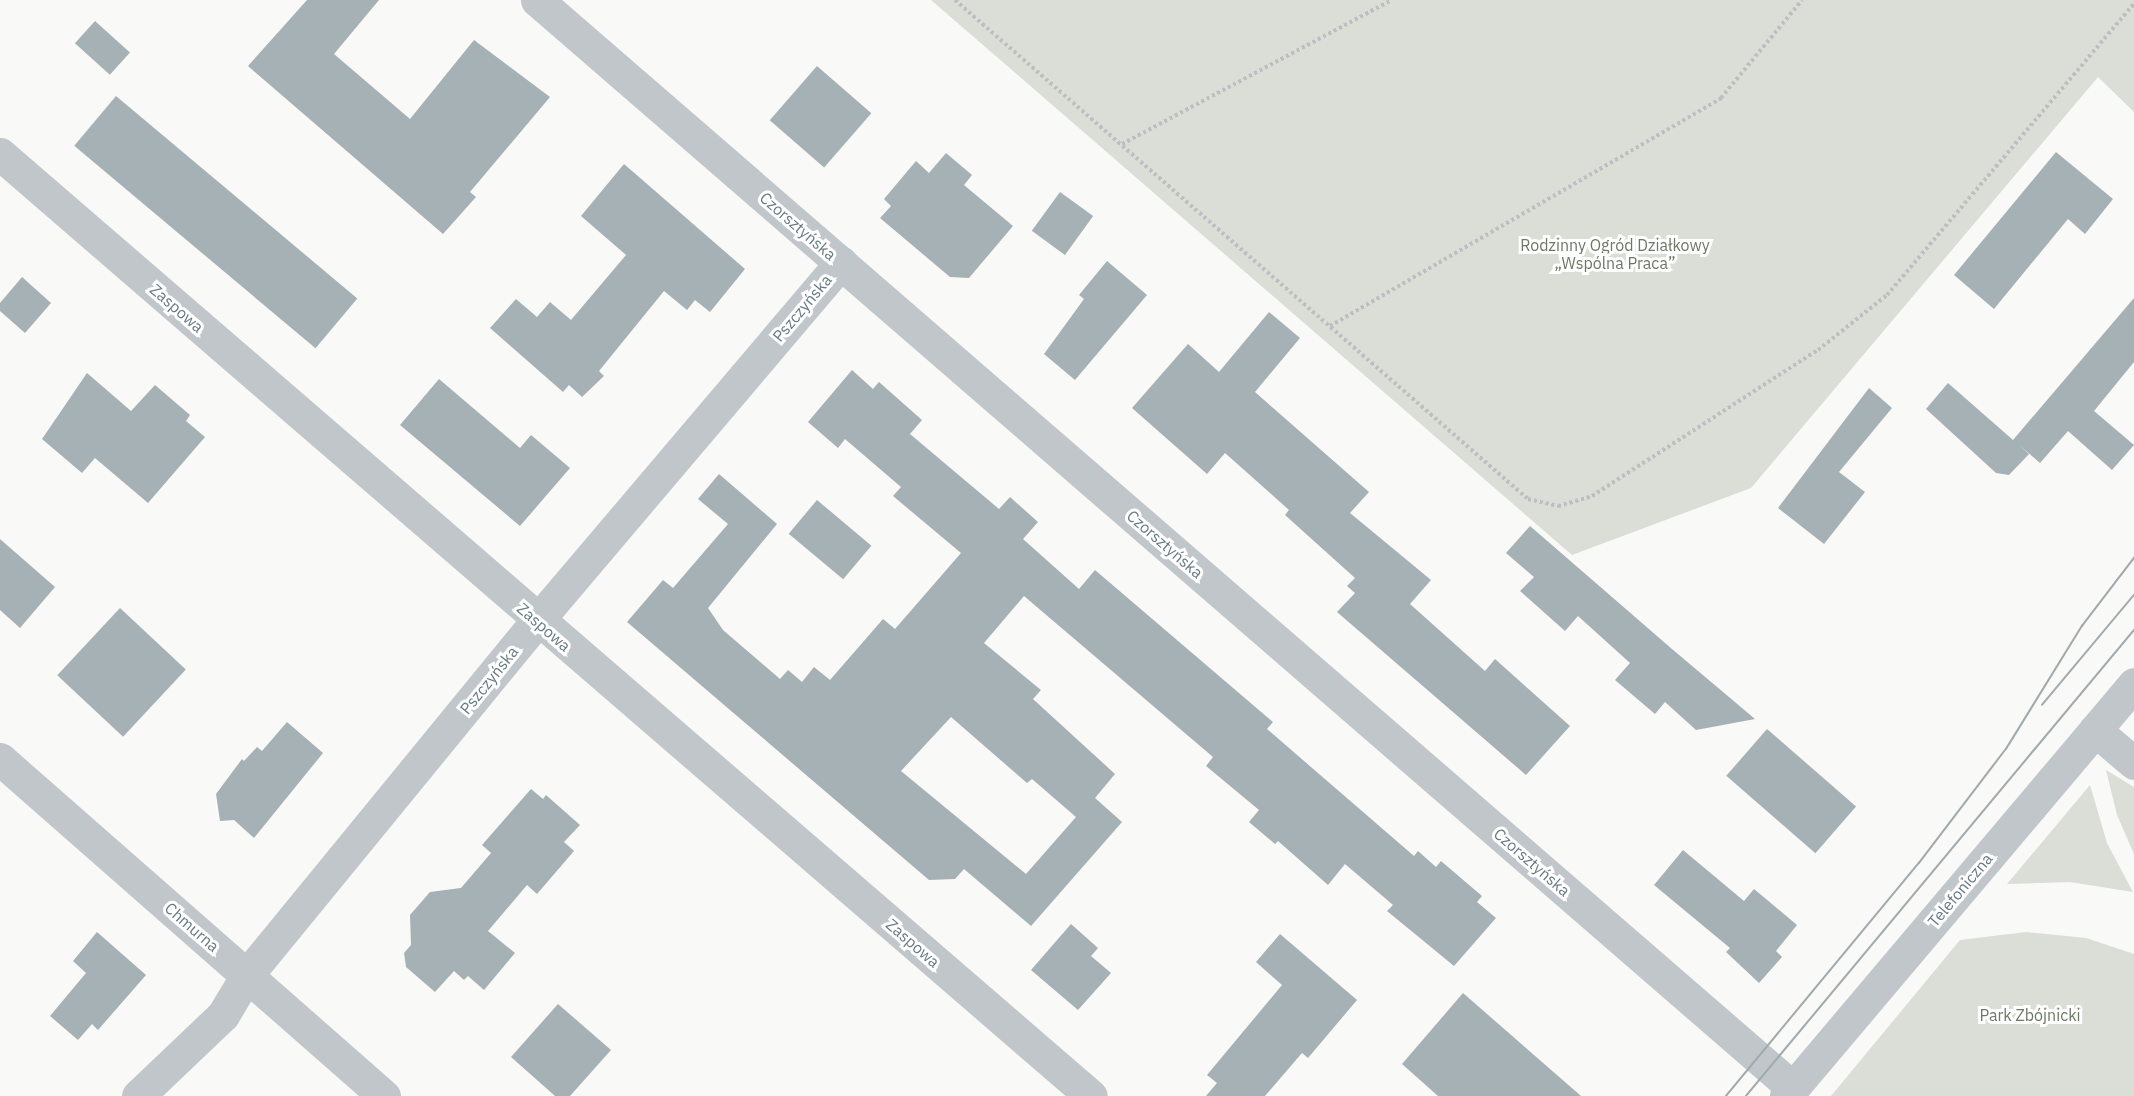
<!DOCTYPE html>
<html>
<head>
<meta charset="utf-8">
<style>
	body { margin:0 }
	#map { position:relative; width:2134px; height:1096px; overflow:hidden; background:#f9f9f7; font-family:"IBM Plex Sans",sans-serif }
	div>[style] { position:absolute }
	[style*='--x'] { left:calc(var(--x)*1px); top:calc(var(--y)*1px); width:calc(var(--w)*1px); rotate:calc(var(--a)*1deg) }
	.green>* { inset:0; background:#daded6 }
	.building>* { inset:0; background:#a5b1b4; transform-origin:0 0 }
	.path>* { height:4px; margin-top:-2px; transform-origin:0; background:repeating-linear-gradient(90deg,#bbbfc1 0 3px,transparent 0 6px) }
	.minor>* { height:33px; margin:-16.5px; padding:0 16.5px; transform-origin:16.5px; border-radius:16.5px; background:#c0c6c9 }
	.tram>* { height:1.5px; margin:-0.75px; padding:0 0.75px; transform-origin:0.75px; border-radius:0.75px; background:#a0aaad }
	span { translate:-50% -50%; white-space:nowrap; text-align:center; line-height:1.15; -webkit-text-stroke:6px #fff; paint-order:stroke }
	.street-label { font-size:16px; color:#667a81 }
	.park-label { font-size:16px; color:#6c7964 }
</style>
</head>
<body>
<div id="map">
	<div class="green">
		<i style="clip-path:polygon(931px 0,2134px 0,2134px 112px,2098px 77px,1751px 488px,1572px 555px)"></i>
		<i style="clip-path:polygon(2106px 770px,2134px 787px,2134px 854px,2117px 815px)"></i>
		<i style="clip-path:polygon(2090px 785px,2107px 843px,2133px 892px,2070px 882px,2007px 884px)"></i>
		<i style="clip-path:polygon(2026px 932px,2086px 938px,2134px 954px,2134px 1096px,1831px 1096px,1960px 940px)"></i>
	</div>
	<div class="building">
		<i style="clip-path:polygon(307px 0,379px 0,334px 54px,410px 119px,474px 40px,550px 97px,470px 192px,476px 197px,443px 234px,248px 66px)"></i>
		<i style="left:95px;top:21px;width:47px;height:30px;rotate:42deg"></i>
		<i style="left:817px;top:66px;width:72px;height:72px;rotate:41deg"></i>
		<i style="left:116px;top:96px;width:315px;height:65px;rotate:40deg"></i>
		<i style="clip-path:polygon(2056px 152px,2113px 199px,2085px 234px,2068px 219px,1994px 309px,1954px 275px)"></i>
		<i style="clip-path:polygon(946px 153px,972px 175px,964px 185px,1013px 226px,969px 278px,950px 277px,880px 218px,891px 206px,884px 199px,916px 161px,929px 173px)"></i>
		<i style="clip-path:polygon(624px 164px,745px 269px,710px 312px,695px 300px,687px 310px,664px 291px,599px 371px,604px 376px,582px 397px,569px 385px,563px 392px,490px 328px,516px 299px,537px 317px,550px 302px,571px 320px,626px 255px,581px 216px)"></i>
		<i style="left:1060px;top:192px;width:41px;height:48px;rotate:36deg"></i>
		<i style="clip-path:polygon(1107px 261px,1147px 295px,1075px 380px,1044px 354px,1084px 299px,1079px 295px)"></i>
		<i style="clip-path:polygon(22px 277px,51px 303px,25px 333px,0 311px,0 303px)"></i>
		<i style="clip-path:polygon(2134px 298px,2134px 362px,2094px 411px,2134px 445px,2112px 470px,2068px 431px,2040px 463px,2018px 444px,2029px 454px,2009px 475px,1996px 473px,1926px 409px,1948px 383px,2013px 440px)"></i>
		<i style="clip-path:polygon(1269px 312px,1300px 338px,1255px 392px,1369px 492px,1350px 513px,1431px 580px,1410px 604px,1485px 671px,1495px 659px,1570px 726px,1526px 775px,1337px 612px,1355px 593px,1347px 586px,1355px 578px,1285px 515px,1289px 510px,1225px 453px,1207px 474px,1132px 408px,1188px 344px,1219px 372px)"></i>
		<i style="clip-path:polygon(evenodd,852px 370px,873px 389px,879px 382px,922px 420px,910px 434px,999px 509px,1010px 497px,1038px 522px,1023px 539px,1079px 589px,1095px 570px,1273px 722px,1267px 729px,1414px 856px,1418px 851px,1436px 867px,1441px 861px,1482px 896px,1477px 902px,1496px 918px,1454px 966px,1387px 911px,1393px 905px,1345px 864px,1328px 885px,1278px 841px,1275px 844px,1249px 822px,1259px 810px,1206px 766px,1213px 757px,1024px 596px,984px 643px,1041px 690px,1033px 699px,1115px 774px,1095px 798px,1122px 822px,1031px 926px,964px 869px,955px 879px,929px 880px,627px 622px,663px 580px,673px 588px,728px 524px,698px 499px,719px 474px,777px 524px,708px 608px,723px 630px,780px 679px,788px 670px,802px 682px,814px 667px,830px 680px,883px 619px,895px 629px,961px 553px,893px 496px,901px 487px,845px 439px,838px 448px,808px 422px,852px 370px,951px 717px,1027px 783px,1032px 779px,1076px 817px,1026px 874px,901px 771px,951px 717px)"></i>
		<i style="clip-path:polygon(87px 373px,131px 411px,155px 385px,190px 415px,186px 421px,205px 437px,148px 503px,95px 458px,82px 473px,42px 439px)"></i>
		<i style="clip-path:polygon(439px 379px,520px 448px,531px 435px,570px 468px,520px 526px,400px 425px)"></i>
		<i style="clip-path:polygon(1869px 388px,1892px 408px,1839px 472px,1865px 492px,1824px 544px,1778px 508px)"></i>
		<i style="left:817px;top:500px;width:71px;height:44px;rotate:40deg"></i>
		<i style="clip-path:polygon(1530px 526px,1672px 649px,1755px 719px,1696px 730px,1665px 702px,1655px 714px,1615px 680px,1630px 663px,1578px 616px,1565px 631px,1520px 591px,1534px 577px,1506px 553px)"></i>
		<i style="clip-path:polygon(0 539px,55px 587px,20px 628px,0 610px)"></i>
		<i style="left:120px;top:608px;width:90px;height:92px;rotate:43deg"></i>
		<i style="clip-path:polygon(287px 722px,323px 753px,254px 838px,234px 820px,220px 821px,216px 794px,242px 759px,244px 761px,257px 747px,262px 751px)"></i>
		<i style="left:1767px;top:729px;width:118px;height:62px;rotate:41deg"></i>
		<i style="clip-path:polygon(531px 789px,543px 799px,546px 795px,580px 825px,564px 842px,574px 851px,537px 894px,527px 885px,488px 931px,515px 953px,484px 990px,468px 976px,464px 980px,454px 971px,435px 992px,406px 967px,404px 953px,411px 945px,410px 915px,430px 892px,461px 888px,491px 853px,482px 845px)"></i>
		<i style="clip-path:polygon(1683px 850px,1744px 901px,1754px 889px,1797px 925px,1776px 951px,1782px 957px,1759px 983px,1726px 952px,1730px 948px,1654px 885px)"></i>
		<i style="clip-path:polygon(1071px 924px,1098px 948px,1091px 956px,1111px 973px,1078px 1010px,1031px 970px)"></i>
		<i style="clip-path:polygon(97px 932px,146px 975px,98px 1030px,92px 1024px,78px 1040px,50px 1016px,86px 973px,73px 961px)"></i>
		<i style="clip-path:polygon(1280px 934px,1357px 1000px,1308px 1058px,1302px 1053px,1265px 1096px,1206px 1096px,1217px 1083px,1207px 1075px,1282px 985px,1256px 962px)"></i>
		<i style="clip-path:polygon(1463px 993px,1581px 1096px,1438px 1096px,1402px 1064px)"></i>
		<i style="clip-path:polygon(558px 1004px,611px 1050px,570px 1096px,555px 1096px,511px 1057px)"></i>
	</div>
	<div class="path">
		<i style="--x:955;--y:0;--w:760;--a:41.05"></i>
		<i style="--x:1528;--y:499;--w:31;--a:13"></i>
		<i style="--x:1558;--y:506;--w:35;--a:-16"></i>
		<i style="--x:1592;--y:496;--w:269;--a:-32.9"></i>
		<i style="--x:1818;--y:350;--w:88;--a:-38.6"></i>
		<i style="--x:1887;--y:295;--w:382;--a:-49.7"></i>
		<i style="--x:1122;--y:144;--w:306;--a:-28.1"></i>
		<i style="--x:1330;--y:326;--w:453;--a:-30.2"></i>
		<i style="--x:1721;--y:98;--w:127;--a:-50.4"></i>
	</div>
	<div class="minor">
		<i style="--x:537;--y:0;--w:1662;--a:40.9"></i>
		<i style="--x:0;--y:154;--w:1441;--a:40.81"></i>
		<i style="--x:2095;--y:730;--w:51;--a:40.2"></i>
		<i style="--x:0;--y:759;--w:511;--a:41.27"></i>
		<i style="--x:138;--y:1096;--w:117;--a:-43.6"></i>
		<i style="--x:223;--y:1015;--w:47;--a:-59"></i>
		<i style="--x:247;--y:975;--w:458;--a:-50.7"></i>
		<i style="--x:537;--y:621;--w:470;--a:-49.7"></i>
		<i style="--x:1786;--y:1096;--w:539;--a:-49.81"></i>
	</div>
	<div class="tram">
		<i style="--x:2042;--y:705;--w:143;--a:-50.1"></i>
		<i style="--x:1726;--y:1096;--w:303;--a:-50.4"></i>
		<i style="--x:1919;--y:863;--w:143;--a:-52.7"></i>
		<i style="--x:2006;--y:749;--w:145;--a:-58.3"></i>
		<i style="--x:2082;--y:626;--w:86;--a:-52.6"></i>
		<i style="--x:1746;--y:1096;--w:606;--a:-50.22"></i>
	</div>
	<div class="street-label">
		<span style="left:798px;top:226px;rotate:41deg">Czorsztyńska</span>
		<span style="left:177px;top:308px;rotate:41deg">Zaspowa</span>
		<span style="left:802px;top:308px;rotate:-50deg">Pszczyńska</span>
		<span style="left:1165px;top:544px;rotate:41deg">Czorsztyńska</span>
		<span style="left:544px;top:627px;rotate:41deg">Zaspowa</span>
		<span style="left:489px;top:680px;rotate:-51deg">Pszczyńska</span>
		<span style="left:1532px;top:862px;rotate:41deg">Czorsztyńska</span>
		<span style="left:1960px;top:890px;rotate:-50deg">Telefoniczna</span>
		<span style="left:192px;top:927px;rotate:41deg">Chmurna</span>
		<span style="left:913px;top:943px;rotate:41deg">Zaspowa</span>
	</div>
	<div class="park-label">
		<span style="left:1615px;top:254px">Rodzinny Ogród Działkowy<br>„Wspólna Praca”</span>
		<span style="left:2030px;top:1015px">Park Zbójnicki</span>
	</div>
</div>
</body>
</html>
